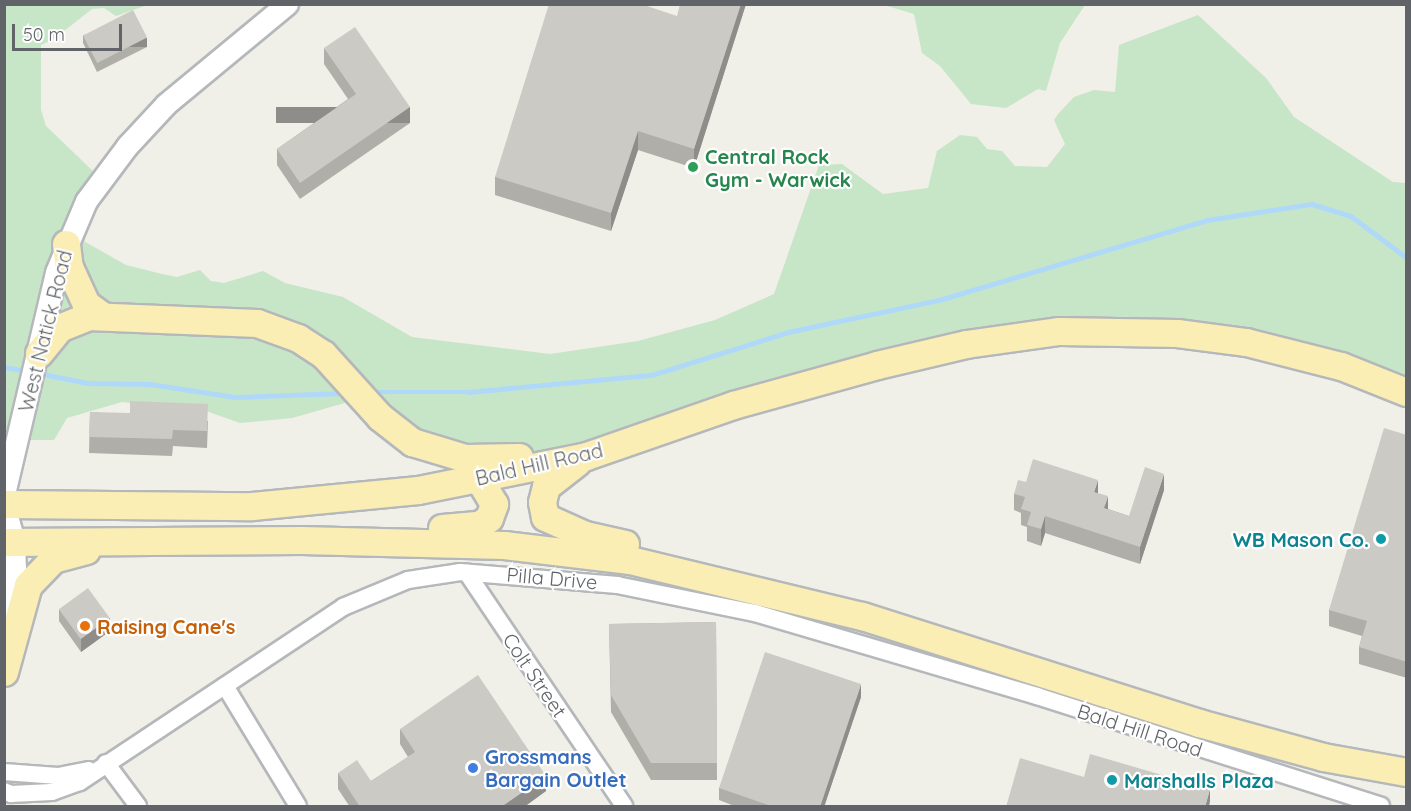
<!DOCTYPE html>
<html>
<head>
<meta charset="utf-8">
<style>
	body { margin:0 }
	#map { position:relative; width:1411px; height:811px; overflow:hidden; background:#f0efe8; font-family:Quicksand,sans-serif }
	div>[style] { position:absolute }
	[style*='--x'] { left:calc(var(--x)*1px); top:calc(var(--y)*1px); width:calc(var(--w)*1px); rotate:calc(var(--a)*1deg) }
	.green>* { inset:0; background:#c7e6c7 }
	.stream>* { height:4.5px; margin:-2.25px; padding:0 2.25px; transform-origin:2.25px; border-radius:2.25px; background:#b0d9f9 }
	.roads { filter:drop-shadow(2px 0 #b5b8bb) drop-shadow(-2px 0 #b5b8bb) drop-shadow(0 2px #b5b8bb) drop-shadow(0 -2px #b5b8bb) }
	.minor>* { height:16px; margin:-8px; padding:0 8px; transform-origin:8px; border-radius:8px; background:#fff }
	.tertiary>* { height:21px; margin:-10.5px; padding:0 10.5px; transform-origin:10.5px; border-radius:10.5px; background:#fff }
	.secondary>* { height:24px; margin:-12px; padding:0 12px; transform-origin:12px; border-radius:12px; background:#fff }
	.primary>* { height:27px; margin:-13.5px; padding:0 13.5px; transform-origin:13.5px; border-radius:13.5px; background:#faeeb4 }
	.wall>* { inset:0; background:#afaea9 }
	.shaded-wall>* { inset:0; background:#8f8d8a; transform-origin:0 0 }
	.building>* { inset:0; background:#cccac5; transform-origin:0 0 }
	.dots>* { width:16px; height:16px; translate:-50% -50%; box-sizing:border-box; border:3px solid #fff; border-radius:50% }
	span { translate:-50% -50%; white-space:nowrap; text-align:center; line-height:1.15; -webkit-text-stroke:4.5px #fff; paint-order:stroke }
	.leisure-label { font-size:20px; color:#27864d; font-weight:700 }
	.left { translate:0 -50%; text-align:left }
	.street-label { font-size:20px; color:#606367 }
	.culture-label { font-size:20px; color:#0d838f; font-weight:700 }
	.right { translate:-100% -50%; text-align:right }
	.food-label { font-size:20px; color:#c56008; font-weight:700 }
	.shop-label { font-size:20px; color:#366cbe; font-weight:700 }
	.frame { position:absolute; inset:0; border:6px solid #606367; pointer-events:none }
	.scale { position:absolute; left:12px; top:24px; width:110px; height:27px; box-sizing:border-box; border:3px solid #606367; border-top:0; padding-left:8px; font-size:18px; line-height:21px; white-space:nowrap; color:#606367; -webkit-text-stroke:4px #fff; paint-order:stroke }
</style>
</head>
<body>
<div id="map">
	<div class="green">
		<i style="clip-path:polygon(4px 5px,147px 5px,116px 16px,104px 8px,92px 9px,54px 39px,41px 45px,41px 110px,46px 126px,95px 173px,73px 235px,126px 265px,162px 274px,177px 277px,200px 270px,211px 281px,224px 283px,263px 271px,285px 283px,343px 297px,412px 337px,550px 354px,638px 341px,715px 320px,774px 294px,819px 165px,842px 164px,883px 194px,928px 188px,937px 151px,960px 135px,977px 137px,987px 149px,1002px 151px,1015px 166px,1047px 167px,1065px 144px,1054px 120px,1058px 114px,1074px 97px,1094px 90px,1115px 92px,1119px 45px,1198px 15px,1266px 78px,1294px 117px,1393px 182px,1406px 183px,1406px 391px,1257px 344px,1004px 337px,617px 446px,494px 460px,438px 453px,359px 399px,292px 418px,240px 423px,206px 411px,122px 402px,67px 418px,54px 440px,21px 440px,5px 448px)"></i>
		<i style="clip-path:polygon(884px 5px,1085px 5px,1060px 43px,1046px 91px,1038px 89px,1006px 108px,971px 104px,940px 66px,922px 53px,914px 14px)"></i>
	</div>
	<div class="stream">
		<i style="--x:4;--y:367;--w:23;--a:10"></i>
		<i style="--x:38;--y:373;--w:50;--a:11.5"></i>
		<i style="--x:87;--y:383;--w:63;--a:0.9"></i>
		<i style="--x:150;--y:384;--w:86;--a:8.7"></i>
		<i style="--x:235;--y:397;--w:110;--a:-2.1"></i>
		<i style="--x:372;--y:392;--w:96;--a:0"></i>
		<i style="--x:468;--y:392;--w:185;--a:-5.3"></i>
		<i style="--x:652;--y:375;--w:143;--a:-17.5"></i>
		<i style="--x:788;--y:332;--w:154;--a:-12"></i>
		<i style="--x:939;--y:300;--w:280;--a:-16.6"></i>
		<i style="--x:1207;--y:220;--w:106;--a:-8.7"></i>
		<i style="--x:1312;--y:204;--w:41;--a:17.1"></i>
		<i style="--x:1351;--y:216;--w:69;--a:36.7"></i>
	</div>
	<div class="roads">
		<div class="minor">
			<i style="--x:467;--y:573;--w:281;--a:56"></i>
			<i style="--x:225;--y:686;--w:140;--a:58.7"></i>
			<i style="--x:106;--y:763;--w:54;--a:53.3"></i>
			<i style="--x:4;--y:772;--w:54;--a:4.2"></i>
			<i style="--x:58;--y:776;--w:31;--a:-11"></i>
			<i style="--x:4;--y:791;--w:8;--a:23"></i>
			<i style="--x:11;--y:794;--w:41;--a:-2.8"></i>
			<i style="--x:52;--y:792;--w:30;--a:-20"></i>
			<i style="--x:80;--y:782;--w:316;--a:-33.6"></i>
			<i style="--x:343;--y:607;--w:70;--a:-22.6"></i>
			<i style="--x:408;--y:580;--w:53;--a:-8.7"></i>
			<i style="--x:460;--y:572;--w:158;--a:4.7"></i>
			<i style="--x:617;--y:585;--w:141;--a:11.5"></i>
			<i style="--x:755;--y:613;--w:294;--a:16.4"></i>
			<i style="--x:1037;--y:696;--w:361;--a:17.7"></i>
		</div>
		<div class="tertiary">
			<i style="--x:4;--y:494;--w:228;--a:-76.8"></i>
			<i style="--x:56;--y:272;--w:77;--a:-67.1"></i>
			<i style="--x:86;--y:201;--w:69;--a:-53.3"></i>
			<i style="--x:127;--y:146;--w:57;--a:-47.1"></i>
			<i style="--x:166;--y:104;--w:157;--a:-39.6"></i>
		</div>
		<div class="secondary">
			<i style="--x:4;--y:510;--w:33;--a:74"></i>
			<i style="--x:13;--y:542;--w:26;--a:88"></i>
			<i style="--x:14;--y:568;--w:64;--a:97.2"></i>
		</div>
		<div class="primary">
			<i style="--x:66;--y:244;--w:23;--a:83"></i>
			<i style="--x:69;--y:267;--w:41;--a:65.3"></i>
			<i style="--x:86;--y:304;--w:19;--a:36"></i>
			<i style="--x:39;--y:353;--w:32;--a:-51"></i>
			<i style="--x:59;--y:328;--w:31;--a:-22"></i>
			<i style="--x:88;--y:316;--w:169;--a:2.4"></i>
			<i style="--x:257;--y:323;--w:44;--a:20.1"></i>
			<i style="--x:298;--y:338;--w:30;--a:33"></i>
			<i style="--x:323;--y:354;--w:85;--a:47.9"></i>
			<i style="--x:380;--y:417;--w:41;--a:38"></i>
			<i style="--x:412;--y:442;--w:55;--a:16.8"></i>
			<i style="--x:465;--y:458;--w:54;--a:-1.1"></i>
			<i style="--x:577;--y:462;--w:39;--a:142"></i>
			<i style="--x:546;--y:486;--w:16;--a:104"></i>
			<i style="--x:542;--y:502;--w:15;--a:79"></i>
			<i style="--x:545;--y:517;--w:44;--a:24.2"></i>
			<i style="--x:585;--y:535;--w:41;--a:12.7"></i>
			<i style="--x:4;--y:504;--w:248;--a:0.5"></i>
			<i style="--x:252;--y:506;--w:167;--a:-5.5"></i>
			<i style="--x:418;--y:490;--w:171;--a:-11.4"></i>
			<i style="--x:586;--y:456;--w:156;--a:-19.1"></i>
			<i style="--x:733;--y:405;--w:149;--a:-15.5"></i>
			<i style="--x:877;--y:365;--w:91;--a:-13.3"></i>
			<i style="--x:966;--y:344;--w:94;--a:-8"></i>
			<i style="--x:1059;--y:331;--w:118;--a:1"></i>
			<i style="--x:1177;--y:333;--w:70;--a:7.4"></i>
			<i style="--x:1246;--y:342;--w:98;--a:14.2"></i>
			<i style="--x:1341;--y:366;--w:70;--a:21.8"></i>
			<i style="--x:442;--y:528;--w:37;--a:-5"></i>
			<i style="--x:479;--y:525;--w:12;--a:-35"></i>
			<i style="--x:489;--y:518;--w:15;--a:-70"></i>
			<i style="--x:494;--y:504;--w:29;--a:-121"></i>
			<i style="--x:4;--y:542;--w:297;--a:-0.4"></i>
			<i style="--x:301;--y:540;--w:203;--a:1.4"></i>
			<i style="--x:504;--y:545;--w:127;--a:6.8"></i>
			<i style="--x:630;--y:560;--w:239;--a:13.6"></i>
			<i style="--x:862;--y:616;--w:354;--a:17.6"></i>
			<i style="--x:1199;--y:723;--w:129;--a:15.3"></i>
			<i style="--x:1323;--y:757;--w:84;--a:10.2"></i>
			<i style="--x:4;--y:672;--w:90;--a:-74.6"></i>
			<i style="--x:28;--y:585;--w:36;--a:-46"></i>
			<i style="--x:53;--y:559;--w:34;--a:-15"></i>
		</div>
	</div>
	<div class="wall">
		<i style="clip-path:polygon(746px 4px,694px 168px,638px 150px,611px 231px,495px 195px,495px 177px,677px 16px)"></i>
		<i style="clip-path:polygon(83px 35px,147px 47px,97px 72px,83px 43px)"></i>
		<i style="clip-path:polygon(324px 48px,410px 123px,300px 199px,277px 165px,277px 149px,348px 99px,324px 64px)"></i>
		<i style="clip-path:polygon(90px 412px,208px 421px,207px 448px,173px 446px,172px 456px,89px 453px)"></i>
		<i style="clip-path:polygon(1407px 435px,1407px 678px,1359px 664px,1359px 647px,1362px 636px,1329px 626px,1329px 610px)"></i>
		<i style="clip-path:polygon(1026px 482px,1098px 493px,1108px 509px,1129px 516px,1164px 490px,1140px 564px,1045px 533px,1041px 546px,1027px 541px,1027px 527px,1021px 525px,1021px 513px,1014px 510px,1014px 494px)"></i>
		<i style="clip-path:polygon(59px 609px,110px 631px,81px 652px,59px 621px)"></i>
		<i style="clip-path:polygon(716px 622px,717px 780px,651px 780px,611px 712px,609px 624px)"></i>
		<i style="clip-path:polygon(861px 697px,824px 807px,737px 807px,719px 800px,719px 788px)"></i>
		<i style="clip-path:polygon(400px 729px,546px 791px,524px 807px,350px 807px,338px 789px,338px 773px,371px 781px,408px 757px,400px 744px)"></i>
	</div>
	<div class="shaded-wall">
		<i style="clip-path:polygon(741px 4px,746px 4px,694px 168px,694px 149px)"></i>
		<i style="left:147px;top:38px;width:9px;height:56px;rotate:90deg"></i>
		<i style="left:410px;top:107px;width:16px;height:134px;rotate:90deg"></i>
		<i style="clip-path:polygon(638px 131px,638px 150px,611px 231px,611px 213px)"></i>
		<i style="clip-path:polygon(1164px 474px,1164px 490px,1140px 564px,1140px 547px)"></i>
		<i style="clip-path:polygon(1098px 480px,1098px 496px,1094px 492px)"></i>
		<i style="clip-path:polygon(1108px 496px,1108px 512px,1104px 508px)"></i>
		<i style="clip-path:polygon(1045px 516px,1045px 533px,1041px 546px,1041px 529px)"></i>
		<i style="clip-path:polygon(110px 618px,110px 631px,81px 652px,81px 639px)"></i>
		<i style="clip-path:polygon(861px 684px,861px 697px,824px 807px,820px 807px)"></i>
		<i style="clip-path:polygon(546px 776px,546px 791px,524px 807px,501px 807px)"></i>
		<i style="clip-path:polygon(1210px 789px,1210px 801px,1209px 807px,1205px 807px)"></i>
	</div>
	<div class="building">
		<i style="clip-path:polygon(549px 4px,641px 4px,677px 16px,680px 4px,741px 4px,694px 149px,638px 131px,611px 213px,495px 177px)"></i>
		<i style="left:133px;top:10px;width:31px;height:56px;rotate:63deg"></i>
		<i style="clip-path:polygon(355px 27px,410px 107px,300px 183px,277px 149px,356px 94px,324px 48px)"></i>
		<i style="clip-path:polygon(130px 401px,208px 404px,207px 431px,173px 430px,172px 439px,89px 437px,90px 412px,130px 413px)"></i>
		<i style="clip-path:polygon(1384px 428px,1407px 435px,1407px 662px,1359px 647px,1367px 621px,1329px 610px)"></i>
		<i style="clip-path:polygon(1033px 459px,1098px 480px,1094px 492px,1108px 496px,1104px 508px,1129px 516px,1145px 467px,1164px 474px,1140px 547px,1045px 516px,1041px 529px,1027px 525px,1031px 512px,1021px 509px,1025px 497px,1014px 494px,1018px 480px,1026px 482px)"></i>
		<i style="left:88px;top:588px;width:37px;height:36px;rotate:54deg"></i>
		<i style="clip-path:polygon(716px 622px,717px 763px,651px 763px,611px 695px,609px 624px)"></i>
		<i style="clip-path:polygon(765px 652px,861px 684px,820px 807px,774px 807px,719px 788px)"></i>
		<i style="clip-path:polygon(478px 675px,546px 776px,501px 807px,360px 807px,338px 773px,357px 760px,371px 781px,415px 752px,400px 729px)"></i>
		<i style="clip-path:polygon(1090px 754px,1210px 789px,1205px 807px,1006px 807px,1020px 758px,1084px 777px)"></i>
	</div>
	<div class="dots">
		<i style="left:693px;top:167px;background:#2e9e5b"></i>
		<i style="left:1381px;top:539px;background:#0f9aa8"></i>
		<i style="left:85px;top:626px;background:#e8710a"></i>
		<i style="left:473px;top:768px;background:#3f7fe0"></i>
		<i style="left:1112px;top:780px;background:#0f9aa8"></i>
	</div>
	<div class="leisure-label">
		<span class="left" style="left:705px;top:168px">Central Rock<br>Gym - Warwick</span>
	</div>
	<div class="street-label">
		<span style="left:45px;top:331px;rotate:-76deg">West Natick Road</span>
		<span style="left:539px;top:464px;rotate:-13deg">Bald Hill Road</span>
		<span style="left:552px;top:578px;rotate:5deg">Pilla Drive</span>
		<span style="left:535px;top:675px;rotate:56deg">Colt Street</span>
		<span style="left:1140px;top:730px;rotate:18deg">Bald Hill Road</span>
	</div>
	<div class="culture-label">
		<span class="right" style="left:1369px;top:539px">WB Mason Co.</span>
		<span class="left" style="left:1124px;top:780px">Marshalls Plaza</span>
	</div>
	<div class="food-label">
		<span class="left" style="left:97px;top:626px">Raising Cane's</span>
	</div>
	<div class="shop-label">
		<span class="left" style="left:485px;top:768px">Grossmans<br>Bargain Outlet</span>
	</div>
	<div class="frame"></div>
	<div class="scale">50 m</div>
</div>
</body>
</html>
